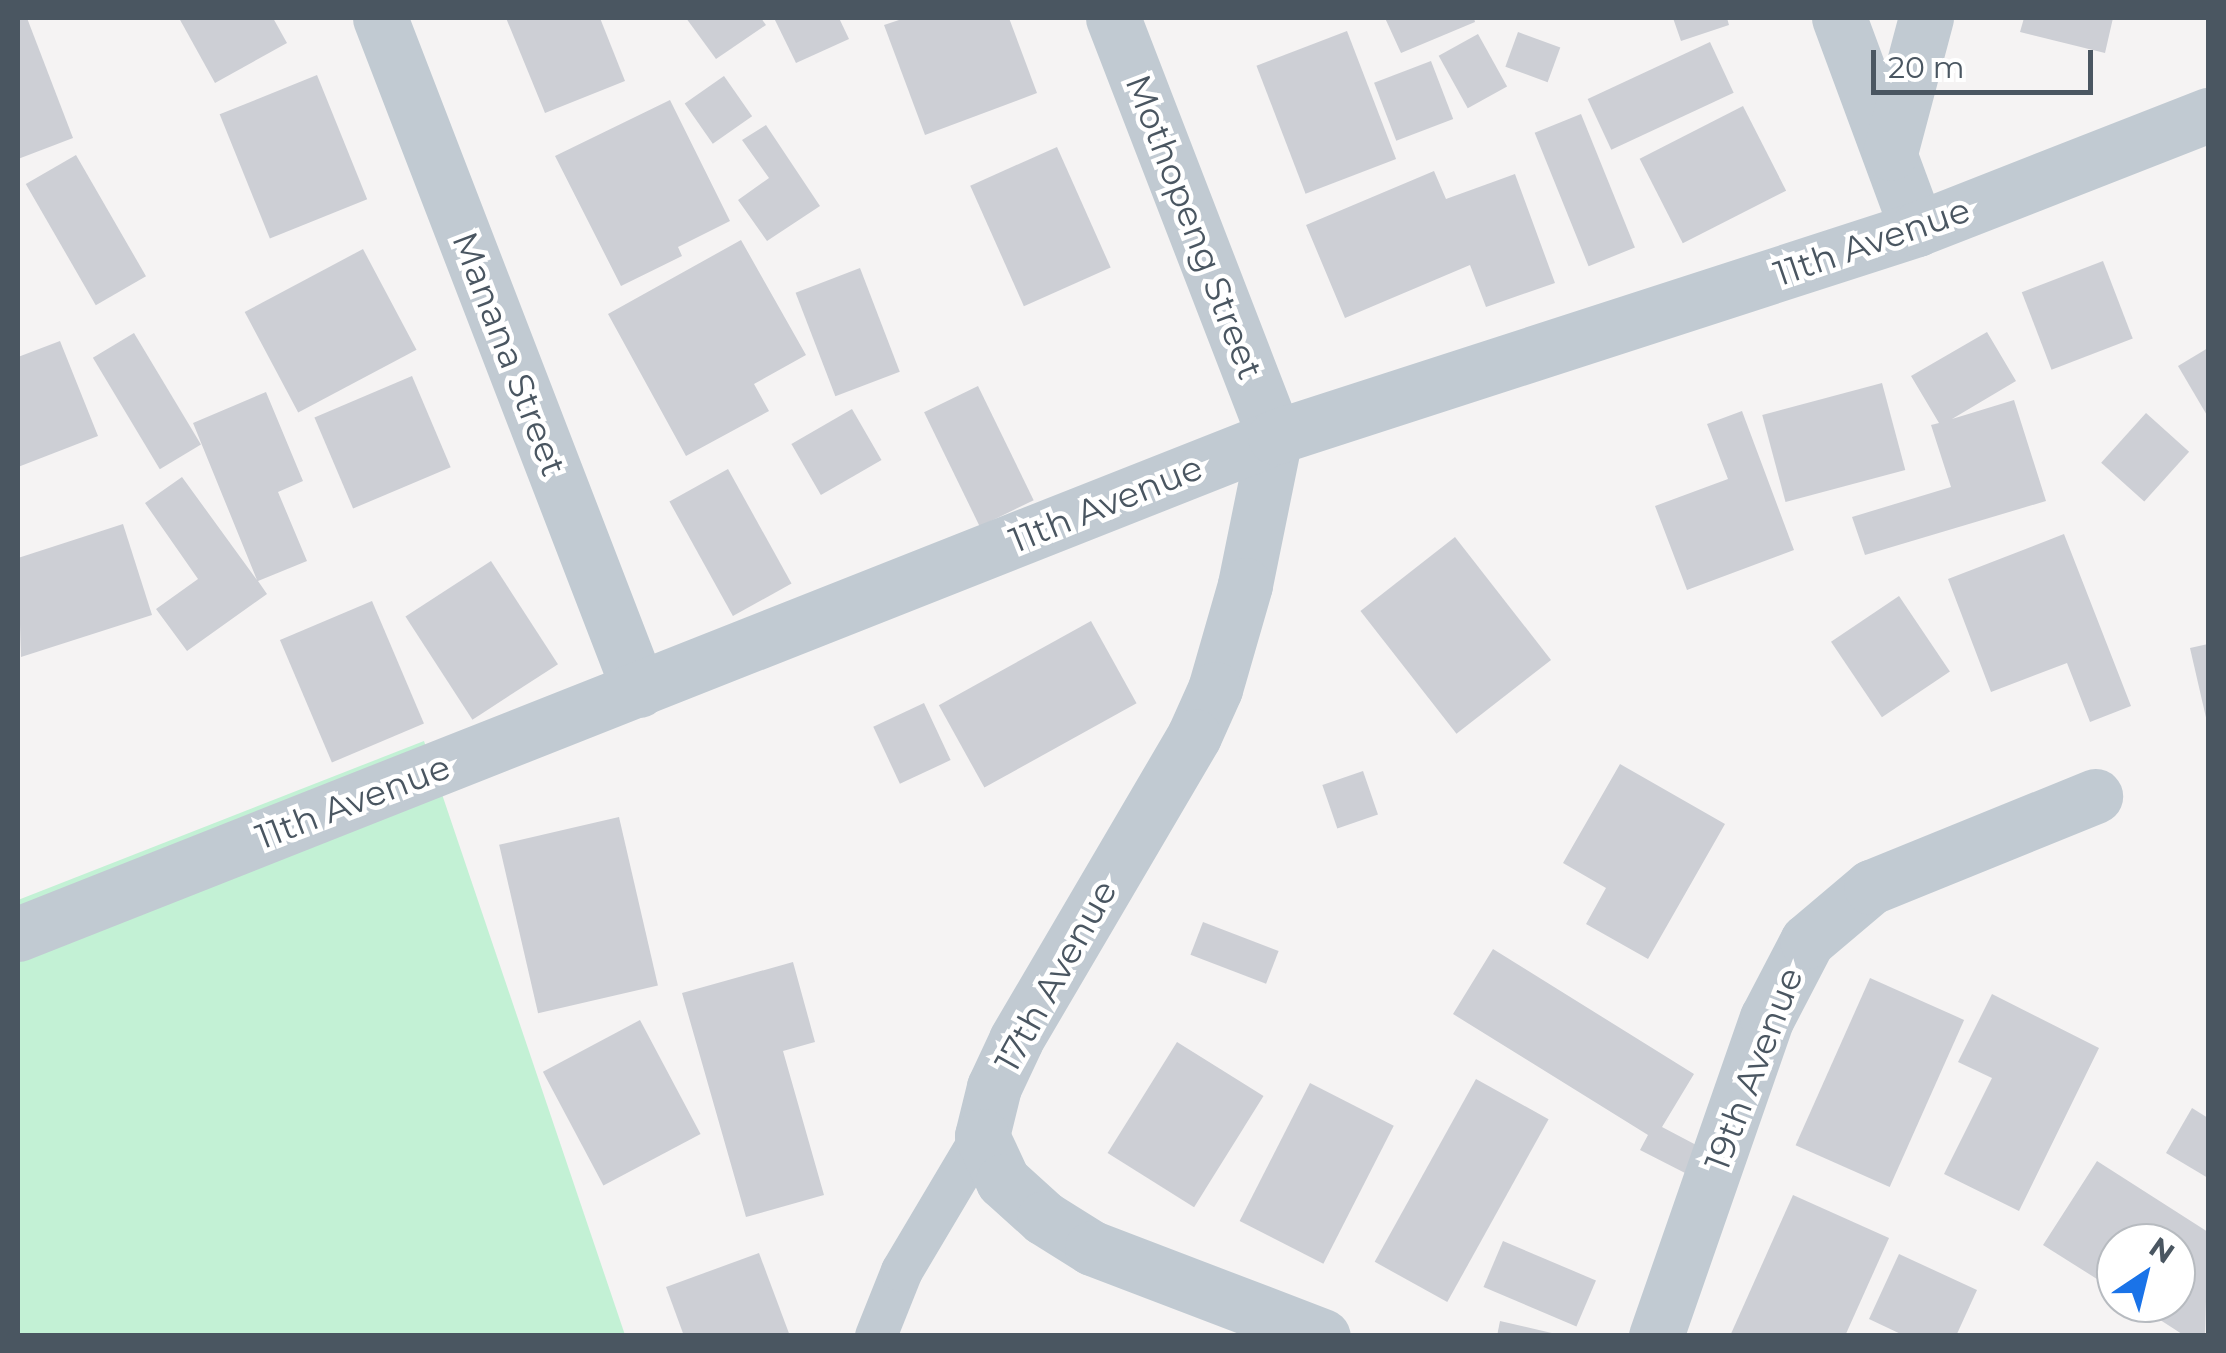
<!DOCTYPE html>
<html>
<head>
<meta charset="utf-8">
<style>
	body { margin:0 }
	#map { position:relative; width:2226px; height:1353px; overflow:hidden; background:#f5f3f3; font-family:Montserrat,sans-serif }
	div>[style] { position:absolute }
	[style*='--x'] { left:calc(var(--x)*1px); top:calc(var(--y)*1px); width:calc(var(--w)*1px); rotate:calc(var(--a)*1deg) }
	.green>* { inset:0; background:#c3f1d5 }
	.building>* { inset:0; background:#cdcfd5; transform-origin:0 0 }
	.lane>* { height:42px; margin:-21px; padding:0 21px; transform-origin:21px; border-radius:21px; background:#c1cad2 }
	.street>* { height:55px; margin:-27.5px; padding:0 27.5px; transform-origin:27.5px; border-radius:27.5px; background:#c1cad2 }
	span { translate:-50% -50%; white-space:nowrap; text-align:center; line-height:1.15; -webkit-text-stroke:9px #fff; paint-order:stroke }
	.street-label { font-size:35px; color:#4a5661 }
	.frame { position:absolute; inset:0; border:20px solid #4a5661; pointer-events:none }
	.north { position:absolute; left:2096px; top:1223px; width:100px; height:100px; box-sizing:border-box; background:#fff; border:2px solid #b7bbc0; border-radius:50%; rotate:35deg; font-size:28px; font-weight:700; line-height:40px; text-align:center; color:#4a5661 }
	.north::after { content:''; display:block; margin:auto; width:35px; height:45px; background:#1a73e8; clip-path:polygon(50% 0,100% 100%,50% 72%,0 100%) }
	.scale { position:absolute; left:1871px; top:50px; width:222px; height:45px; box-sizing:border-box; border:5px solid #4a5661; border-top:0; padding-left:12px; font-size:30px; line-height:35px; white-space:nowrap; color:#4a5661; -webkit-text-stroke:8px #fff; paint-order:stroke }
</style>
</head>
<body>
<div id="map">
	<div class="green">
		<i style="clip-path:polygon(424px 741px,625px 1335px,18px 1336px,18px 900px)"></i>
	</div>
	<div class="building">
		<i style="clip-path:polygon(18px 18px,27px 18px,73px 138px,18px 159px)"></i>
		<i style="clip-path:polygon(179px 18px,273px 18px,287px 43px,215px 83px)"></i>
		<i style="clip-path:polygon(506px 18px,600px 18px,625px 81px,545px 113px)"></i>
		<i style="clip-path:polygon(686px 18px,761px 18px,766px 25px,716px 59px)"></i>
		<i style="clip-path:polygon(774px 18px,839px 18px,849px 39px,796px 63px)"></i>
		<i style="clip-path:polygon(905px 18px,1009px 18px,1037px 93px,925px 135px,884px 25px)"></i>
		<i style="clip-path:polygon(1385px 18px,1474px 18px,1475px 22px,1401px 53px)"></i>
		<i style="clip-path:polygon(1673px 18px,1727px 18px,1729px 25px,1681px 41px)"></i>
		<i style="clip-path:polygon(2024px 18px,2113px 18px,2105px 53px,2020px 32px)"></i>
		<i style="left:1347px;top:31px;width:137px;height:97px;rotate:69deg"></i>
		<i style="left:1518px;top:32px;width:45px;height:37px;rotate:20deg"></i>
		<i style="left:1478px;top:34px;width:60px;height:45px;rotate:61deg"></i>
		<i style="left:1710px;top:42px;width:56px;height:135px;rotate:65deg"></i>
		<i style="left:1431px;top:61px;width:62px;height:61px;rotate:69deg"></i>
		<i style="left:317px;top:75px;width:134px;height:105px;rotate:68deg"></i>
		<i style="left:724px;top:76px;width:49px;height:48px;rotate:55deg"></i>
		<i style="clip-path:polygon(670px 100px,730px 221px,678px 247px,682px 256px,621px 286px,555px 156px)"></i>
		<i style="left:1743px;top:106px;width:95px;height:116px;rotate:63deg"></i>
		<i style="left:1581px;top:114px;width:144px;height:50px;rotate:68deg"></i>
		<i style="clip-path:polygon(766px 125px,820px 206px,767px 241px,738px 200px,769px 178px,742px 140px)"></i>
		<i style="left:1057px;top:147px;width:132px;height:95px;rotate:66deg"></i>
		<i style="left:76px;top:155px;width:140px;height:58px;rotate:60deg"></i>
		<i style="clip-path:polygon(1434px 171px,1446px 199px,1515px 174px,1555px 283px,1486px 307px,1470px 265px,1345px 318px,1306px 225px)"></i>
		<i style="clip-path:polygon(741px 240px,806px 355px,754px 384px,769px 411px,686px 456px,608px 314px)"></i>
		<i style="left:363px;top:249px;width:114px;height:134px;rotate:62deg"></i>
		<i style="left:2103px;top:261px;width:83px;height:87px;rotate:69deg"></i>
		<i style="left:860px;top:268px;width:111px;height:69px;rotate:69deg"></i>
		<i style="clip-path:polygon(1987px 332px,2016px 381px,1952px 419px,2014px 400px,2046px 501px,1865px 555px,1852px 517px,1951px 487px,1931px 425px,1939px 423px,1911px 376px)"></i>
		<i style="left:134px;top:333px;width:130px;height:48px;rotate:59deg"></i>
		<i style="clip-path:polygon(60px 341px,98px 436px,18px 467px,18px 357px)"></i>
		<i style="clip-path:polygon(2208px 348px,2208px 417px,2178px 366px)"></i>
		<i style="left:412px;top:376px;width:99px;height:106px;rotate:67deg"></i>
		<i style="left:1882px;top:383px;width:90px;height:124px;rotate:75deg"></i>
		<i style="left:978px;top:386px;width:127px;height:60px;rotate:64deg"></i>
		<i style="clip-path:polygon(266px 392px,303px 481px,278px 492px,307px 561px,258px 581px,267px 594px,187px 651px,156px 609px,198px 579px,145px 503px,182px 477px,257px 580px,193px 423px)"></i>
		<i style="left:852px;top:409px;width:59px;height:70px;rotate:60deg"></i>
		<i style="clip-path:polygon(1742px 411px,1794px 550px,1687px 590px,1655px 506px,1728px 479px,1707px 424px)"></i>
		<i style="left:2146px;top:413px;width:58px;height:67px;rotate:42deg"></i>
		<i style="left:728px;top:469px;width:131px;height:67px;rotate:61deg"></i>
		<i style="clip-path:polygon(123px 524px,152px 615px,21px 657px,18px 558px)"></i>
		<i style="clip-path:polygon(2064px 534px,2131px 706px,2090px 722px,2067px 663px,1991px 692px,1948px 579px)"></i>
		<i style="left:1455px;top:537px;width:156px;height:120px;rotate:52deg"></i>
		<i style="left:491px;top:561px;width:123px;height:102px;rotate:57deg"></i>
		<i style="left:1899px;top:596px;width:91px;height:82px;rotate:56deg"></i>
		<i style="left:372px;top:601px;width:133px;height:100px;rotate:67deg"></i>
		<i style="left:1091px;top:621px;width:94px;height:174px;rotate:61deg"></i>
		<i style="clip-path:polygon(2208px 644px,2208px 722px,2207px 722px,2190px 648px)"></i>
		<i style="left:924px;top:703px;width:63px;height:56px;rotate:65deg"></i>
		<i style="clip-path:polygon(1620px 764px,1725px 824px,1648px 959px,1586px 924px,1606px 888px,1563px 863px)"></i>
		<i style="left:1363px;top:771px;width:46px;height:43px;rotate:71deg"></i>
		<i style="left:619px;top:817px;width:173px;height:123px;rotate:77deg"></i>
		<i style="left:1203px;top:922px;width:81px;height:35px;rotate:21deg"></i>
		<i style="clip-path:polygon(1493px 949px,1694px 1074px,1662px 1127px,1700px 1147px,1687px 1174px,1640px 1150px,1648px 1135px,1453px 1014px)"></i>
		<i style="clip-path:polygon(793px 962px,815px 1042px,783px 1051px,824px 1195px,746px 1217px,682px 993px)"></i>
		<i style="left:1870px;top:978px;width:103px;height:183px;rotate:24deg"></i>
		<i style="clip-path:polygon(1992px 994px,2099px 1048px,2019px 1211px,1944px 1174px,1992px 1078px,1958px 1062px)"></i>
		<i style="left:640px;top:1020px;width:129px;height:110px;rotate:62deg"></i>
		<i style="left:1177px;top:1042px;width:102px;height:131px;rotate:32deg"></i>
		<i style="left:1476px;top:1079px;width:83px;height:209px;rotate:29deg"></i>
		<i style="left:1310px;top:1083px;width:94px;height:155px;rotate:27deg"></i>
		<i style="clip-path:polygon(2192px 1108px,2208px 1118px,2208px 1178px,2166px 1153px)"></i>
		<i style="clip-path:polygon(2097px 1161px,2208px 1232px,2205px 1336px,2185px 1336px,2134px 1303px,2176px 1303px,2176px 1243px,2116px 1243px,2116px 1291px,2043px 1245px)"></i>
		<i style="clip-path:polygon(1793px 1195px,1889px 1238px,1845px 1336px,1730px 1336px)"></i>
		<i style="left:1503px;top:1241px;width:101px;height:50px;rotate:23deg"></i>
		<i style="clip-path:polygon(759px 1253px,790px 1336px,684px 1336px,666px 1287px)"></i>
		<i style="clip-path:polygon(1899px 1254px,1977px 1290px,1956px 1336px,1905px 1336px,1869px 1319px)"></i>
		<i style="clip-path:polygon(1500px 1321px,1556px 1334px,1556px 1336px,1497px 1336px)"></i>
	</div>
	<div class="lane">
		<i style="--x:876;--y:1336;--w:70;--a:-68.2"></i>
		<i style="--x:902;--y:1271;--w:157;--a:-59.3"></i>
	</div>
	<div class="street">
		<i style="--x:380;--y:18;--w:720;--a:68.92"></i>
		<i style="--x:1113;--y:18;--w:449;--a:68.9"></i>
		<i style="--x:1275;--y:437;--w:151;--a:101.5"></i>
		<i style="--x:1245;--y:585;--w:108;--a:106.1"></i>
		<i style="--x:1215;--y:689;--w:51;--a:114.1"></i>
		<i style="--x:1194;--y:736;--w:352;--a:120.4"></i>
		<i style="--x:1016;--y:1040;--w:52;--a:115.1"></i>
		<i style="--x:994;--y:1087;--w:50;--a:103.8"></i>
		<i style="--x:982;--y:1136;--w:50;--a:65"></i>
		<i style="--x:1003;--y:1181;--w:55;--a:42.1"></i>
		<i style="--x:1044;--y:1218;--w:57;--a:32"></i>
		<i style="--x:1092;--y:1248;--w:247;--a:20.9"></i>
		<i style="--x:1839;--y:18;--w:225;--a:69.7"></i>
		<i style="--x:1890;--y:153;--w:140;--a:-75.1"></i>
		<i style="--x:18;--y:934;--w:1352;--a:-21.57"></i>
		<i style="--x:1275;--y:437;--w:675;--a:-17.95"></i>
		<i style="--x:1917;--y:229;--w:313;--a:-21.4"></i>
		<i style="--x:1656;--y:1336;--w:337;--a:-70.8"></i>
		<i style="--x:1767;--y:1018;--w:87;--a:-62.5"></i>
		<i style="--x:1807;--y:941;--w:84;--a:-40.2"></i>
		<i style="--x:1871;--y:887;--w:242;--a:-22.1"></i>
	</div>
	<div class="street-label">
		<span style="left:1194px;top:227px;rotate:69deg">Mothopeng Street</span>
		<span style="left:1872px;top:242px;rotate:-19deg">11th Avenue</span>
		<span style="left:509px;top:354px;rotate:69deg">Manana Street</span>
		<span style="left:1106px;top:504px;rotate:-22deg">11th Avenue</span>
		<span style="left:353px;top:802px;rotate:-21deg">11th Avenue</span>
		<span style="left:1056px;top:976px;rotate:-61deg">17th Avenue</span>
		<span style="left:1754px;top:1069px;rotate:-69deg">19th Avenue</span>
	</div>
	<div class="frame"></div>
	<div class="north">N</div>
	<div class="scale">20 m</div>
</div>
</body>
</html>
